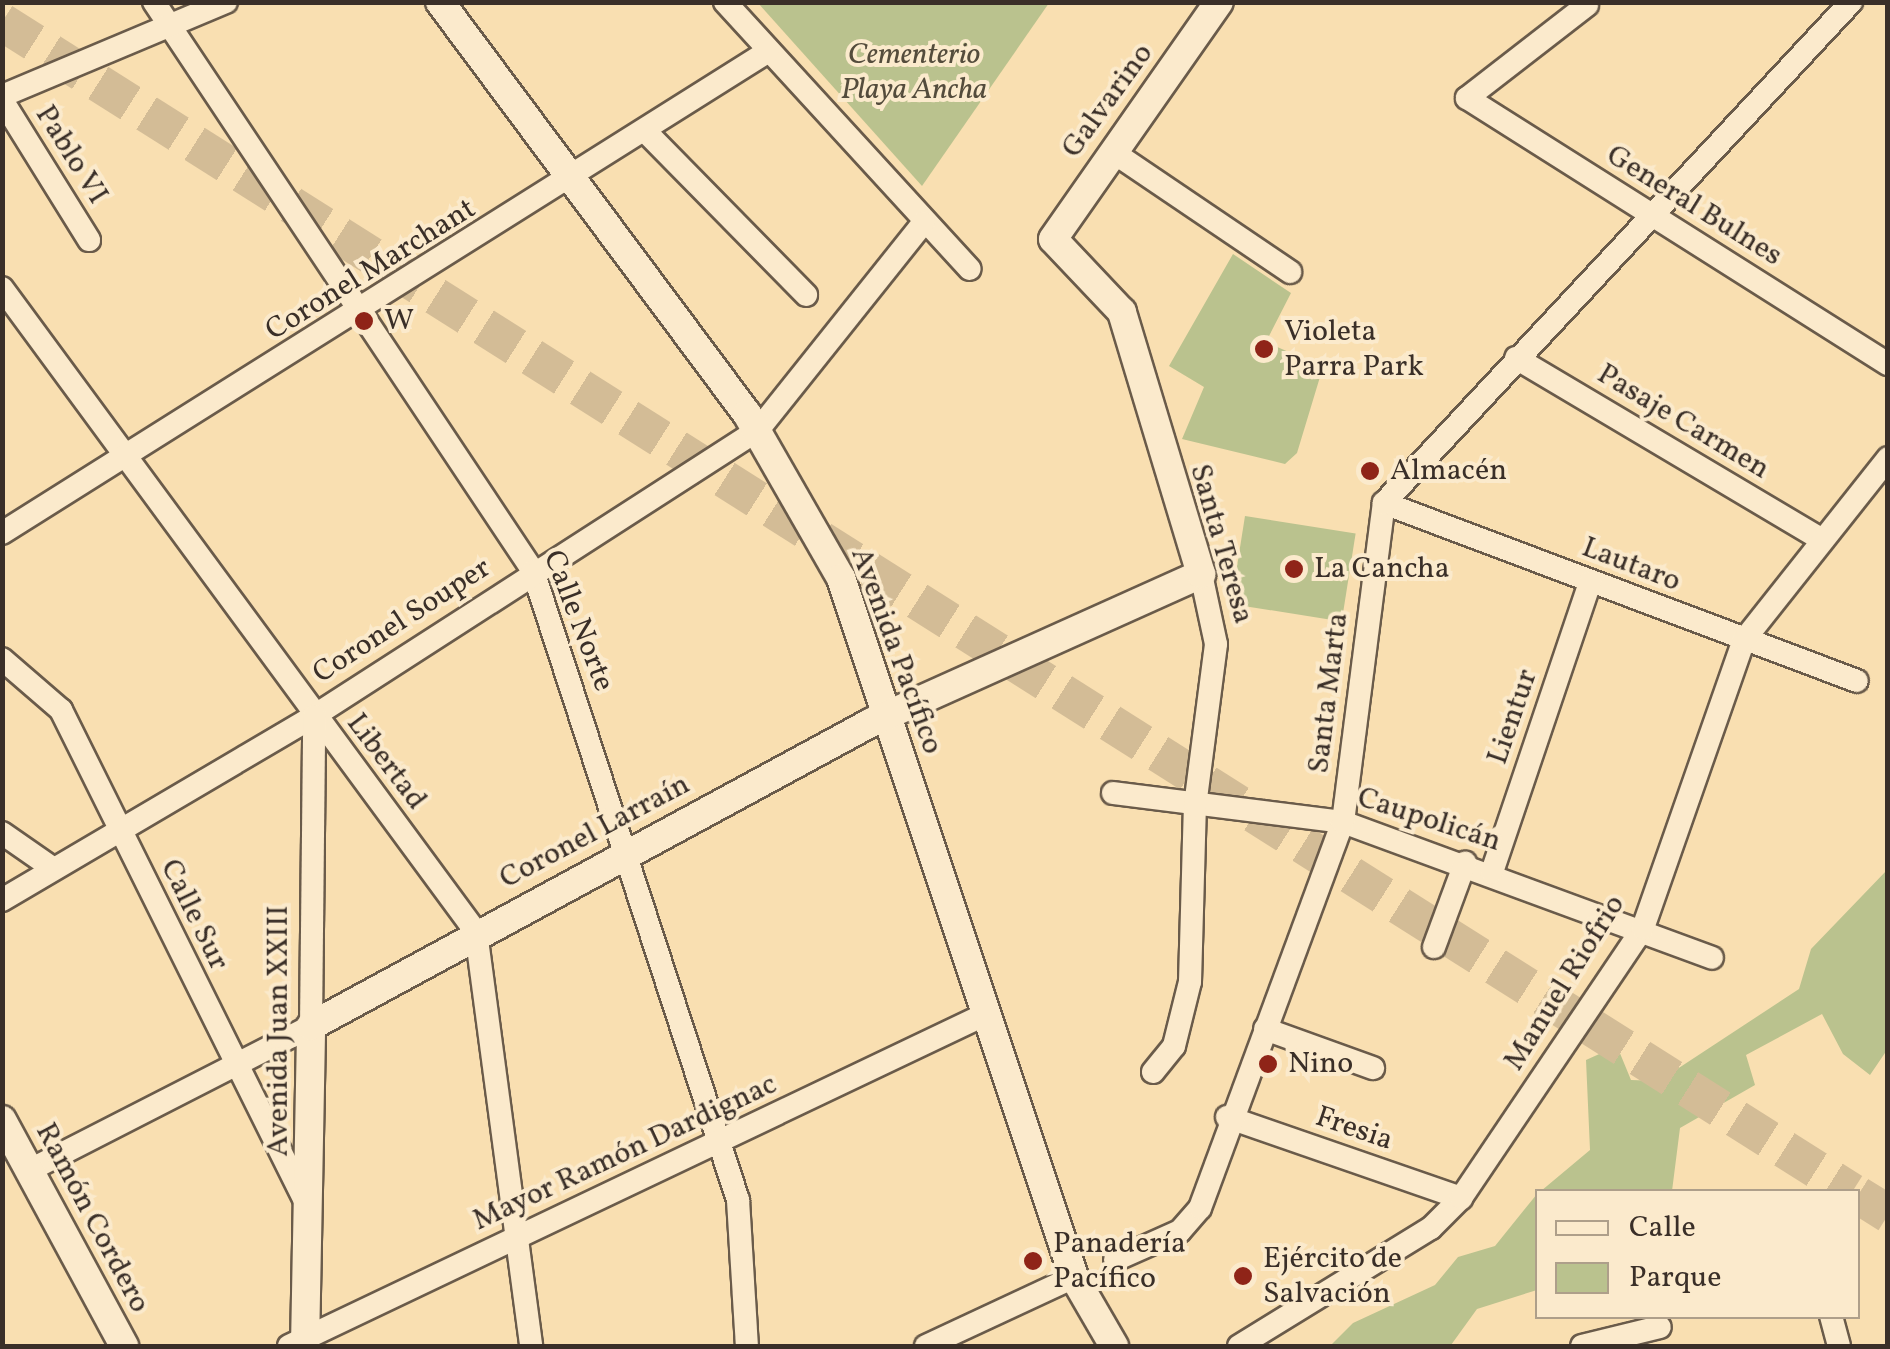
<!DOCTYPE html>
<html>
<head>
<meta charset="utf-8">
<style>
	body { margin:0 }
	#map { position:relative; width:1890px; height:1349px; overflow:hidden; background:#f9dfb1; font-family:Vollkorn,serif }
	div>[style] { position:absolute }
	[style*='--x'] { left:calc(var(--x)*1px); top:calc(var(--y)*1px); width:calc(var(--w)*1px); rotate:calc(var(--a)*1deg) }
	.green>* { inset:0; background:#bac28e; transform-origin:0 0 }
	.trunk-tunnel>* { height:38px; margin-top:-19px; transform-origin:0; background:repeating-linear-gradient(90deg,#d3bc96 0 38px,transparent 0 57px) }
	.roads { filter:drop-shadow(2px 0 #6a5b4a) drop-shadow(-2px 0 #6a5b4a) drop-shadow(0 2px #6a5b4a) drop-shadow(0 -2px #6a5b4a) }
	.minor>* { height:22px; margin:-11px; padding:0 11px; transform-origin:11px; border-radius:11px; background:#fbeacc }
	.tertiary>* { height:28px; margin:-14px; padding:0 14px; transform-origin:14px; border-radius:14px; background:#fbeacc }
	.dots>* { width:28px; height:28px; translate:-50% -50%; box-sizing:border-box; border:5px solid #fbeacc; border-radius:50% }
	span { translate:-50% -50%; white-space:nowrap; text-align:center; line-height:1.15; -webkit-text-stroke:8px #fbeacc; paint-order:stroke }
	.park-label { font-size:30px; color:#544c3c; font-style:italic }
	.street-label { font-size:30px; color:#3a2f28 }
	.poi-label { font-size:30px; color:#3a2f28 }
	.left { translate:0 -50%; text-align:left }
	.frame { position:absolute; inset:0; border:5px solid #3a2f28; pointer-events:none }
	.legend { position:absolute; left:1535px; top:1189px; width:325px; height:130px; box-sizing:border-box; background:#fbeacc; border:2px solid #ae9f8a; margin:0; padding:12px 18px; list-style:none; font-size:30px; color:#3a2f28 }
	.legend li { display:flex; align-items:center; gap:20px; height:50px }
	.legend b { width:50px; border:2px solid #ae9f8a }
</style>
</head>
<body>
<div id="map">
	<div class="green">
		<i style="clip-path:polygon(758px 3px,1049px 3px,922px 186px)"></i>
		<i style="clip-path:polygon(1233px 254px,1291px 293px,1269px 336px,1275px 346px,1323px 367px,1297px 453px,1285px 464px,1182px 439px,1204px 387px,1169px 366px)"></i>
		<i style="left:1245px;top:516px;width:112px;height:89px;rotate:9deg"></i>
		<i style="clip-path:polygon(1887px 870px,1887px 1050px,1870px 1075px,1843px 1054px,1822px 1014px,1746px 1055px,1755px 1085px,1680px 1128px,1672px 1191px,1541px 1191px,1590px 1150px,1586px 1060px,1617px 1046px,1631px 1080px,1659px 1081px,1799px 989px,1811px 949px)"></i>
		<i style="clip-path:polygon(1537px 1194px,1537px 1290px,1477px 1309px,1451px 1345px,1330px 1346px,1353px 1323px,1435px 1285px,1458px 1257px,1495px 1246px)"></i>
	</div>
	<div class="trunk-tunnel">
		<i style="--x:2;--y:22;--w:2189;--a:32.31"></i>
		<i style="--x:1858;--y:1195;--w:36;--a:32"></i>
	</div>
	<div class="roads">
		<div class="minor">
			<i style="--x:154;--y:2;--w:684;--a:56.33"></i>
			<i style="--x:533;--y:571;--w:662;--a:71.95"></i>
			<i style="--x:738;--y:1200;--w:146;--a:86.5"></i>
			<i style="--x:725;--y:2;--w:362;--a:47.5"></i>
			<i style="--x:1587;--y:5;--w:152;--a:142.2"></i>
			<i style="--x:1467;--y:98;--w:498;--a:32.3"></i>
			<i style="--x:2;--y:96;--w:243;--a:-22.8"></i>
			<i style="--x:2;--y:100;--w:165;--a:58.1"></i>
			<i style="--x:647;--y:133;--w:227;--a:45.5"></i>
			<i style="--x:1113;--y:152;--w:214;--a:34.1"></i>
			<i style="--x:2;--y:288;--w:800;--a:53.65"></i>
			<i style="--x:476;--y:932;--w:418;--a:82.4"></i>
			<i style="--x:1516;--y:358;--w:352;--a:30.7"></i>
			<i style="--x:1384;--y:503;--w:505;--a:20.62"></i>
			<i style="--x:2;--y:533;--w:904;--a:-32.16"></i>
			<i style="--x:2;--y:659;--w:78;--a:40.8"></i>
			<i style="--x:61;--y:710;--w:553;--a:63.57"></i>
			<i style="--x:1113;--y:793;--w:232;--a:7.2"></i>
			<i style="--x:1343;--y:822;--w:393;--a:20.2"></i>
			<i style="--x:2;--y:833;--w:60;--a:34.8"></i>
			<i style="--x:1492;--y:872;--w:306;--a:-71.3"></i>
			<i style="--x:2;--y:900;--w:362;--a:-30.5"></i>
			<i style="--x:314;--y:716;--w:528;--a:-32.79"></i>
			<i style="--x:758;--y:430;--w:265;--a:-51.4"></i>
			<i style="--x:1434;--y:947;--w:90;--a:-69.7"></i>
			<i style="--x:1265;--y:1029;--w:115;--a:19.9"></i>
			<i style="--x:1153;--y:1072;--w:33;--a:-51"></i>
			<i style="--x:1174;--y:1046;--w:66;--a:-76"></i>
			<i style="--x:1190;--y:982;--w:176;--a:-88.4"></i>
			<i style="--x:1195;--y:806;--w:163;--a:-82.6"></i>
			<i style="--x:1216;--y:644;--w:72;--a:-102.1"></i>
			<i style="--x:1227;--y:1117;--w:248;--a:19.1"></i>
			<i style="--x:30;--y:1170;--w:316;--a:-27.1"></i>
			<i style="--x:311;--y:1026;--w:310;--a:-89.4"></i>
			<i style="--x:1115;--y:1260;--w:71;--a:-24"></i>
			<i style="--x:1180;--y:1231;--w:30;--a:-49"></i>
			<i style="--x:1200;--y:1208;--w:412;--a:-69.7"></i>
			<i style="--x:1343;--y:822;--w:322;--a:-82.7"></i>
			<i style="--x:1384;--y:503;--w:685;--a:-47.01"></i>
			<i style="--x:1831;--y:1316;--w:31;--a:75"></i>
			<i style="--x:289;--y:1346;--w:772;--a:-25.47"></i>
			<i style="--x:926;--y:1346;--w:163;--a:-25"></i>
			<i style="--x:1239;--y:1346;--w:225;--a:-31.6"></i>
			<i style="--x:1431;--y:1228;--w:42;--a:-45"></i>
			<i style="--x:1461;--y:1198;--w:326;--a:-56"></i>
			<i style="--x:1643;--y:928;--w:305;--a:-70.7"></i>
			<i style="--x:1744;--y:640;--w:232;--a:-51.6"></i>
			<i style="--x:1582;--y:1346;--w:80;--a:-13.7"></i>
		</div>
		<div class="tertiary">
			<i style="--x:440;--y:2;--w:514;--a:53.31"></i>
			<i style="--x:747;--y:414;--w:189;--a:60.2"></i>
			<i style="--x:841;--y:578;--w:737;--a:71.57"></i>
			<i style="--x:1074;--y:1277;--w:80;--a:59.9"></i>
			<i style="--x:2;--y:1120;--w:257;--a:61.6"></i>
			<i style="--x:305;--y:1346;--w:320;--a:-88.9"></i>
			<i style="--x:311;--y:1026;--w:638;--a:-28.45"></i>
			<i style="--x:872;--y:722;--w:361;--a:-24.2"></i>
			<i style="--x:1201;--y:574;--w:274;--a:-106.8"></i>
			<i style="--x:1122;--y:312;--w:100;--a:-133.4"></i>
			<i style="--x:1053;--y:239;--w:289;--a:-55"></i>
		</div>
	</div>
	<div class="dots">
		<i style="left:364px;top:321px;background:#8f2418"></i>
		<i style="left:1264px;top:349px;background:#8f2418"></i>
		<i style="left:1370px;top:471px;background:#8f2418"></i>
		<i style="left:1294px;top:569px;background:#8f2418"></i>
		<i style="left:1268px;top:1064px;background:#8f2418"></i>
		<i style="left:1033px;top:1261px;background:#8f2418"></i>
		<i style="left:1243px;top:1276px;background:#8f2418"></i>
	</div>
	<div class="park-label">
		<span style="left:914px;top:72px">Cementerio<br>Playa Ancha</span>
	</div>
	<div class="street-label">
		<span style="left:1108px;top:101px;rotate:-54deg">Galvarino</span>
		<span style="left:71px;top:155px;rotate:58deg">Pablo VI</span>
		<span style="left:1694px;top:206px;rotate:32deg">General Bulnes</span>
		<span style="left:371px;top:270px;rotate:-32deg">Coronel Marchant</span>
		<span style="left:1683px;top:422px;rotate:31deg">Pasaje Carmen</span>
		<span style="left:1221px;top:544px;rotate:74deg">Santa Teresa</span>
		<span style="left:1631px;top:565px;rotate:21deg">Lautaro</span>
		<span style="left:402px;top:621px;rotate:-33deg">Coronel Souper</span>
		<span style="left:578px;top:621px;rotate:69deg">Calle Norte</span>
		<span style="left:896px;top:651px;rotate:70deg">Avenida Pacífico</span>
		<span style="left:1329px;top:693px;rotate:-83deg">Santa Marta</span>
		<span style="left:1513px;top:717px;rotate:-71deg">Lientur</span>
		<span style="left:386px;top:762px;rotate:53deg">Libertad</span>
		<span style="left:1429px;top:820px;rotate:18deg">Caupolicán</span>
		<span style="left:595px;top:832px;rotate:-28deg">Coronel Larraín</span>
		<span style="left:194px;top:915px;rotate:64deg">Calle Sur</span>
		<span style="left:1565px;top:983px;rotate:-58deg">Manuel Riofrio</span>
		<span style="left:279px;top:1031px;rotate:-90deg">Avenida Juan XXIII</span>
		<span style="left:1354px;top:1129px;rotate:19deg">Fresia</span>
		<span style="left:625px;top:1153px;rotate:-25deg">Mayor Ramón Dardignac</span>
		<span style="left:92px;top:1218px;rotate:62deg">Ramón Cordero</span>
	</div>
	<div class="poi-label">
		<span class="left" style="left:384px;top:321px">W</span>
		<span class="left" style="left:1284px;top:349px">Violeta<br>Parra Park</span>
		<span class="left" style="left:1390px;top:471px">Almacén</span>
		<span class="left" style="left:1314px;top:569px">La Cancha</span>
		<span class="left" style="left:1288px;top:1064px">Nino</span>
		<span class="left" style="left:1053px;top:1261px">Panadería<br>Pacífico</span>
		<span class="left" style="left:1263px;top:1276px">Ejército de<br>Salvación</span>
	</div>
	<div class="frame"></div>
	<ul class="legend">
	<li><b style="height:12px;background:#fbeacc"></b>Calle</li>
	<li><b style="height:28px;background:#bac28e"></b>Parque</li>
	</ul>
</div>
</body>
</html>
